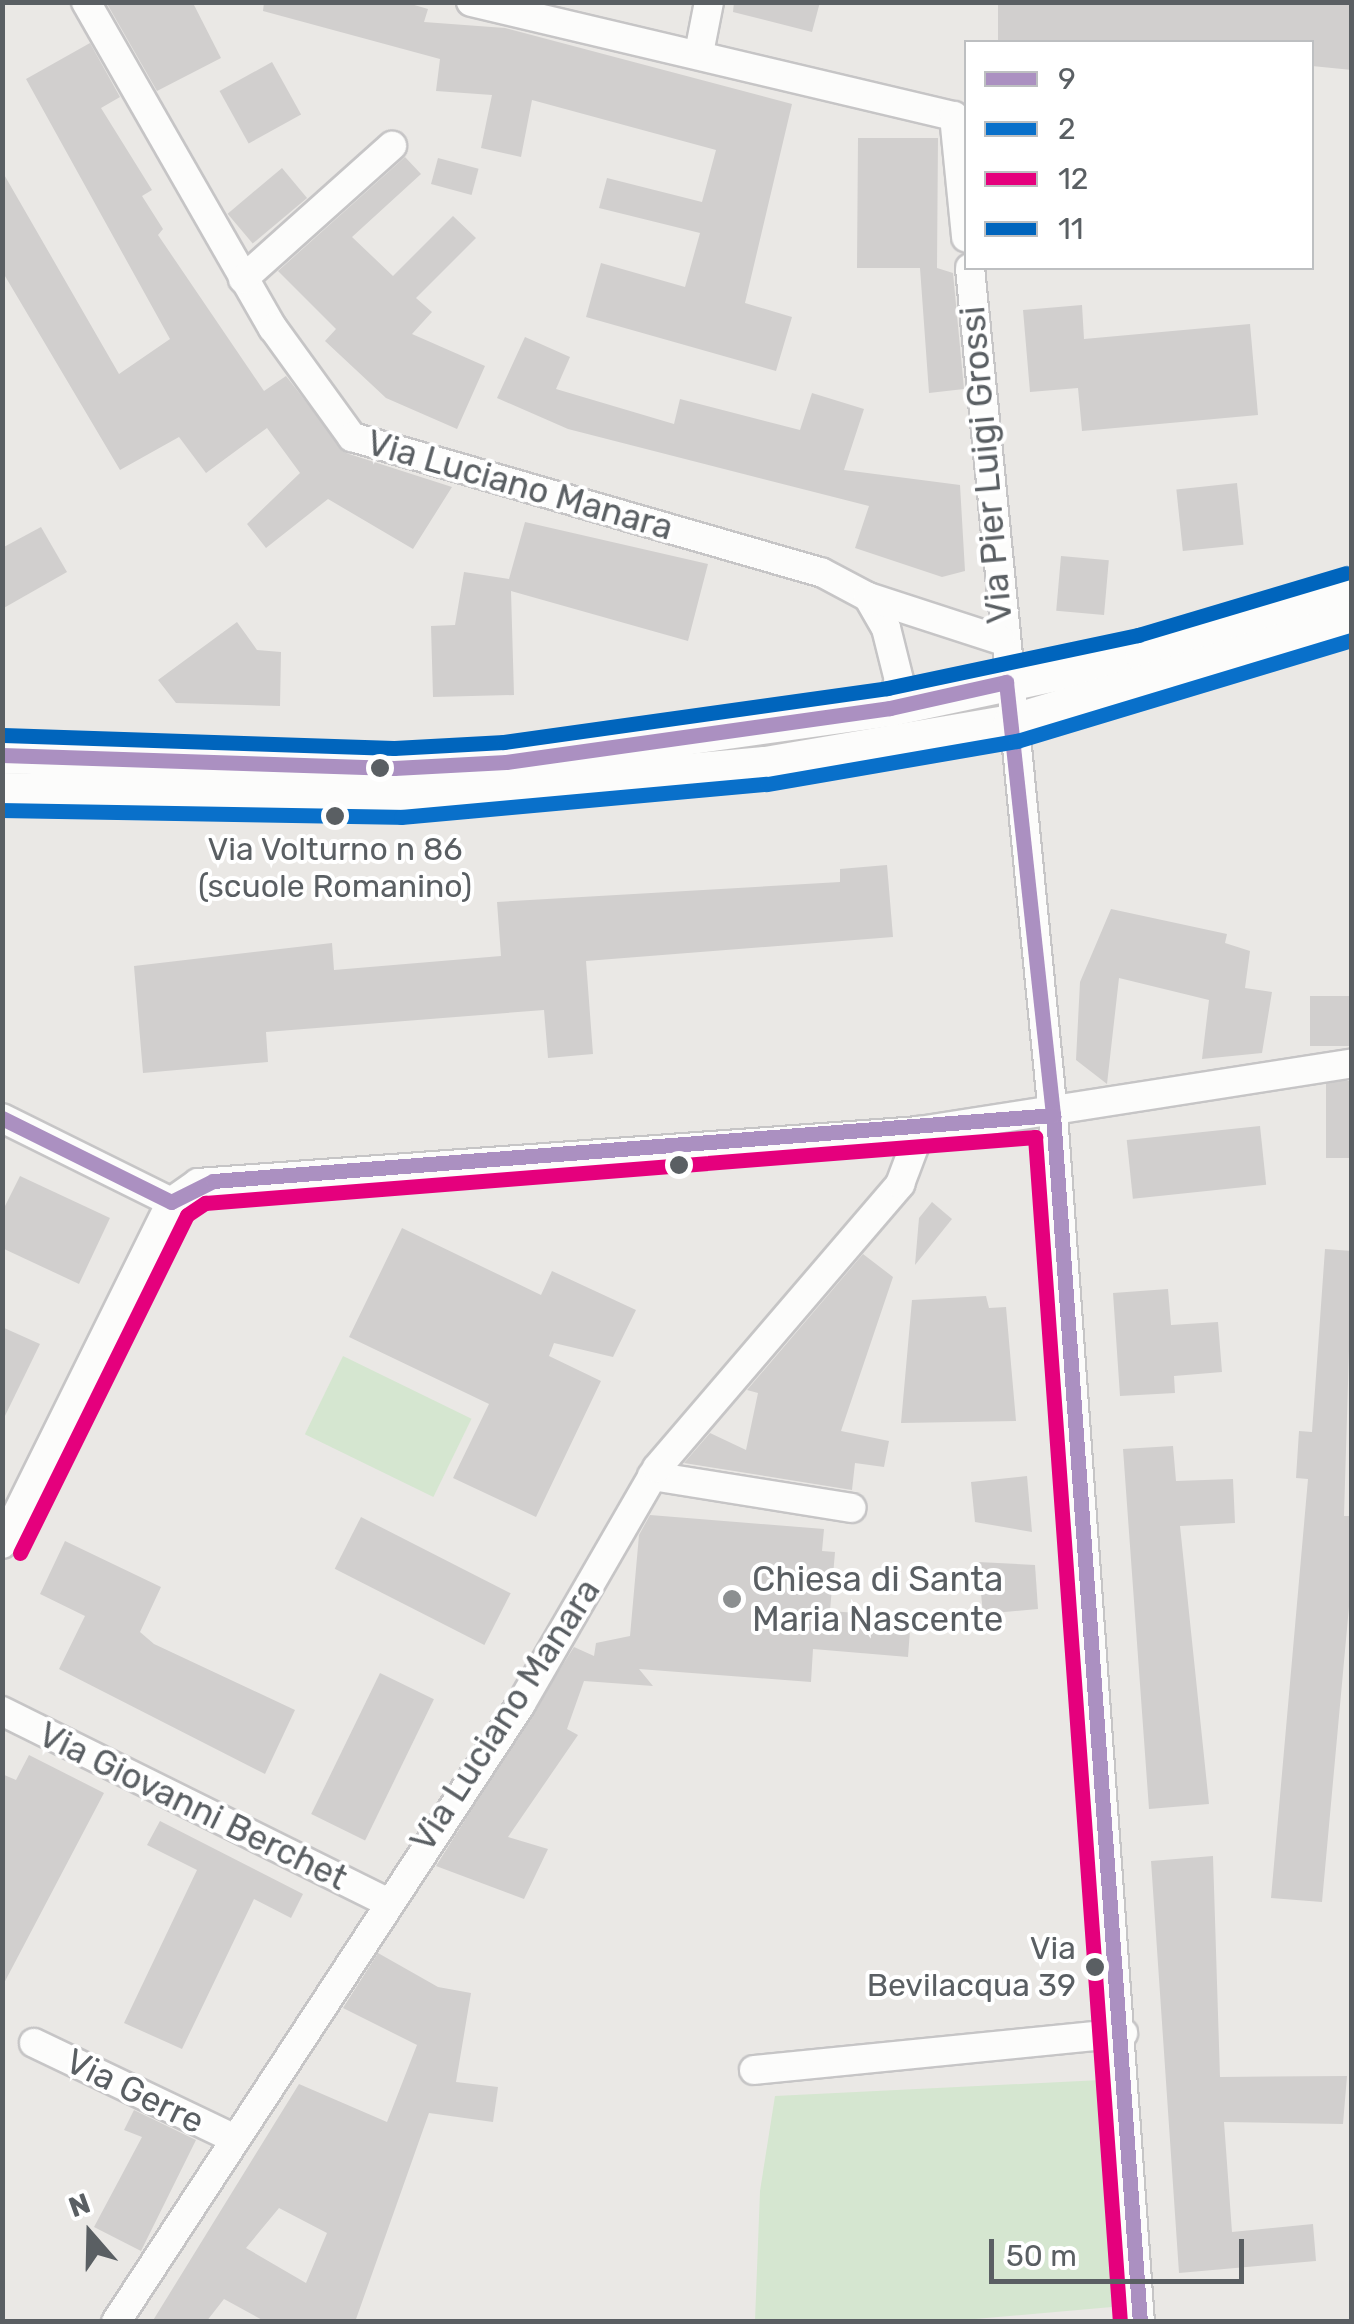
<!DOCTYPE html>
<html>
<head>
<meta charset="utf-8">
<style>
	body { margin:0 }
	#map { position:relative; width:1354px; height:2324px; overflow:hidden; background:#eae8e5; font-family:Rubik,sans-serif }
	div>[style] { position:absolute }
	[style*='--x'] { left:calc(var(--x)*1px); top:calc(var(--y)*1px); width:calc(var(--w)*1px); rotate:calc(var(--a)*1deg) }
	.green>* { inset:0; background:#d5e6d0; transform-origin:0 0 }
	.building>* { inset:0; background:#d1cfce; transform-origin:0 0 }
	.roads { filter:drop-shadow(2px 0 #c6c5c6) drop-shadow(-2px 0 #c6c5c6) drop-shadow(0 2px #c6c5c6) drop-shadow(0 -2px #c6c5c6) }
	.minor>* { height:28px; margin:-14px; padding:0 14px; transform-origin:14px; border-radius:14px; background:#fcfcfb }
	.tertiary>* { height:35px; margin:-17.5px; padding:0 17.5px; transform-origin:17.5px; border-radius:17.5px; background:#fcfcfb }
	.bus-1>* { height:15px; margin:-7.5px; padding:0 7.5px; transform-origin:7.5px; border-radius:7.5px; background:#ab90c1 }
	.bus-2>* { height:15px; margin:-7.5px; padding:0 7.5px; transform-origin:7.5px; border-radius:7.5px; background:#0970ca }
	.bus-3>* { height:15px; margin:-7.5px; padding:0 7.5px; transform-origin:7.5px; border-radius:7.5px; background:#e5007d }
	.bus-4>* { height:15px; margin:-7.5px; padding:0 7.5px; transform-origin:7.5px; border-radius:7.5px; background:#0065bd }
	.dots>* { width:28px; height:28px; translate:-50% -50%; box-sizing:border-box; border:5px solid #fff; border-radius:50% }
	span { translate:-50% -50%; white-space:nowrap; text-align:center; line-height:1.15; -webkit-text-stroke:8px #fff; paint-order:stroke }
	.bus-label { font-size:32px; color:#5a5f63 }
	.right { translate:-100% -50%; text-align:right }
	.street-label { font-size:35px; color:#5a5f63 }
	.poi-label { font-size:35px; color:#5a5f63 }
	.left { translate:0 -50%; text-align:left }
	.frame { position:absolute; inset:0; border:5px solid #5a5f63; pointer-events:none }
	.legend { position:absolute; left:964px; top:40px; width:350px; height:230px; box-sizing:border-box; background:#fff; border:2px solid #bdbfc1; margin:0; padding:12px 18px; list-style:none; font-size:30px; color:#5a5f63 }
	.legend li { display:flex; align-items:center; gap:20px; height:50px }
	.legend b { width:50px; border:2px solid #bdbfc1 }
	.north { position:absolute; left:40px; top:2184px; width:100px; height:100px; -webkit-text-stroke:8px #fff; paint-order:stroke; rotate:340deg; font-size:28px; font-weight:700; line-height:40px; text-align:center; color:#5a5f63 }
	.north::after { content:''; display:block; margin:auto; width:35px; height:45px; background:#5a5f63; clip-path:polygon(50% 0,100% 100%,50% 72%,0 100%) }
	.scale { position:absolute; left:989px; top:2239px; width:255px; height:45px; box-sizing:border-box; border:5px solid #5a5f63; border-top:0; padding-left:12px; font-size:30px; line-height:35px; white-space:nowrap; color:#5a5f63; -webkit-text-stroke:8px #fff; paint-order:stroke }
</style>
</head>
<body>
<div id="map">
	<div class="green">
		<i style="left:343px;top:1356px;width:143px;height:87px;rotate:26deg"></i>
		<i style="clip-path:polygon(1101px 2080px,1112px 2307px,941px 2322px,755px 2321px,760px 2191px,775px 2096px)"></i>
	</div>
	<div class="building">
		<i style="clip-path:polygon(106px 2px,193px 3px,221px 58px,157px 91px)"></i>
		<i style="clip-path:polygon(264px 2px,404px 2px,428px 9px,424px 22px,505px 28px,792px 104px,745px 303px,792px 317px,776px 371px,586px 317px,601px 263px,685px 287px,700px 233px,599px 208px,607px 178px,702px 202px,716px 150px,532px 100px,521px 157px,481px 148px,492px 95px,436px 91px,440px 59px,263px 11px)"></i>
		<i style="clip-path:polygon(734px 2px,820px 2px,812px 32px,733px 12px)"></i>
		<i style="clip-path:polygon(998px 2px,1352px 2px,1352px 70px,1312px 66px,1314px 42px,998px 42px)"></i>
		<i style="clip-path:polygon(90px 43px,120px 97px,101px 108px,152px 190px,142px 196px,163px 229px,158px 235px,264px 391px,286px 376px,346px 453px,452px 487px,413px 549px,328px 499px,266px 548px,247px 524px,300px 473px,267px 428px,206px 473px,179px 437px,120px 470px,2px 271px,2px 171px,119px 374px,170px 339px,26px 79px)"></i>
		<i style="left:272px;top:62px;width:60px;height:60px;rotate:61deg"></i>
		<i style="clip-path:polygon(858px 138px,938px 138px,937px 268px,953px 273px,964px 389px,929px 393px,920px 268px,857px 268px)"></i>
		<i style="clip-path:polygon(405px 157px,421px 174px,352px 237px,393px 276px,453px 216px,476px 238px,416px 298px,432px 312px,412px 334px,485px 366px,457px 429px,386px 398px,325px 341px,336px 329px,278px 271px)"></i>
		<i style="left:438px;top:158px;width:42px;height:27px;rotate:15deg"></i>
		<i style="left:282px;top:168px;width:39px;height:71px;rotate:50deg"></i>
		<i style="clip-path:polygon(1082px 305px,1084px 339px,1250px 324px,1258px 415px,1082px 431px,1078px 388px,1030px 392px,1023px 310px)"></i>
		<i style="clip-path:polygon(525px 337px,570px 357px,556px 389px,674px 424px,680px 399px,800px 430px,812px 393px,864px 409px,844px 470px,960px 485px,965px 571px,942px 577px,855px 548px,869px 506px,568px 429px,497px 398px)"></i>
		<i style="left:1237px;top:483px;width:62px;height:61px;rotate:84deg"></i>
		<i style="clip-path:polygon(525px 522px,708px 564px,688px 641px,511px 591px,514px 695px,433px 697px,431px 626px,455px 625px,464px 572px,509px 579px)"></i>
		<i style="clip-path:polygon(41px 527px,67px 572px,2px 609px,2px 548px)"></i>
		<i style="left:1061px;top:556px;width:48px;height:55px;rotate:5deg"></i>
		<i style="clip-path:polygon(237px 622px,257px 650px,281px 652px,280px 706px,176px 703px,158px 680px)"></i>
		<i style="clip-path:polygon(887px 865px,893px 937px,586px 961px,593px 1054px,548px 1058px,544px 1010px,266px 1032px,268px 1062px,143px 1073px,134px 966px,332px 943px,334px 970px,501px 956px,497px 902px,840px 882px,840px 869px)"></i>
		<i style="clip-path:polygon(1111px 909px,1227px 934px,1225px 943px,1250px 951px,1245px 988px,1272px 992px,1262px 1053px,1202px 1059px,1209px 1000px,1119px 978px,1107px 1084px,1076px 1060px,1080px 982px)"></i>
		<i style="left:1352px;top:996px;width:50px;height:42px;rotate:90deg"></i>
		<i style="left:1352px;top:1081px;width:77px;height:26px;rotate:90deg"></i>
		<i style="left:1260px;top:1126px;width:59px;height:134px;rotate:84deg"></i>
		<i style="clip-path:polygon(20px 1176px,110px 1218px,79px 1284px,2px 1248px,2px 1212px)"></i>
		<i style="clip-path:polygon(932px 1202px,952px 1219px,915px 1265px,919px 1218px)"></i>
		<i style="clip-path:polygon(402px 1228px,541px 1295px,552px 1271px,636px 1310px,613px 1357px,554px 1343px,549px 1356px,601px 1381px,536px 1517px,453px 1478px,489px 1404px,349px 1337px)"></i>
		<i style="clip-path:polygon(1325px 1249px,1352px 1251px,1344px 1516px,1352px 1516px,1352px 1574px,1322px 1902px,1271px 1898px,1308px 1479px,1296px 1478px,1299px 1431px,1312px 1432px)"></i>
		<i style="clip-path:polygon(863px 1254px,893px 1277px,841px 1431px,889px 1441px,884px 1467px,855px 1463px,852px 1490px,684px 1463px,710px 1433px,746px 1450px,758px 1393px,747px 1390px)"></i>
		<i style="clip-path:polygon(1168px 1289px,1171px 1325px,1218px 1322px,1222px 1372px,1174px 1376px,1175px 1393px,1120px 1396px,1113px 1293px)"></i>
		<i style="clip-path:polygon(986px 1296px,989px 1308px,1006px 1307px,1016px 1421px,901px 1423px,912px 1300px)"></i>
		<i style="clip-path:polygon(2px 1327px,40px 1344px,2px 1422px)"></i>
		<i style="clip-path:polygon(1173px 1446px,1176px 1481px,1233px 1479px,1235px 1523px,1180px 1526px,1209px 1804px,1149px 1809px,1123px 1449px)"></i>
		<i style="clip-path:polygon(1027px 1476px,1032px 1532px,975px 1522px,971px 1482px)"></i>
		<i style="clip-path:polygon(650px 1515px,824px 1529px,822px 1551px,835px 1552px,830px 1611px,911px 1617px,908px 1657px,813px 1649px,811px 1682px,639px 1669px,653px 1686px,584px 1681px,567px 1729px,578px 1735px,508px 1837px,548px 1849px,524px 1899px,436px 1866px,574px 1647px,594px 1656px,596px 1643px,630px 1636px,639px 1535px)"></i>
		<i style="left:361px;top:1517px;width:168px;height:58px;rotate:27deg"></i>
		<i style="clip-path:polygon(65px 1541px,161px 1587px,140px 1632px,154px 1644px,295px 1710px,265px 1774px,59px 1669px,85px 1616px,40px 1594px)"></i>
		<i style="clip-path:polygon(978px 1562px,1035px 1565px,1038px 1609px,983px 1614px)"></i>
		<i style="left:380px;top:1673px;width:60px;height:157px;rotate:26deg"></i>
		<i style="clip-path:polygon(29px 1755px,104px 1793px,2px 1987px,2px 1774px,16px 1780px)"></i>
		<i style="clip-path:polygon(160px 1821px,303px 1894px,291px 1918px,254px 1899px,182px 2049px,124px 2023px,197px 1870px,147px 1845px)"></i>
		<i style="clip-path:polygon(1213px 1856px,1220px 2077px,1347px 2076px,1343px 2124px,1224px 2122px,1232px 2232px,1313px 2224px,1316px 2261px,1179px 2273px,1151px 1861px)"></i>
		<i style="clip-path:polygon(evenodd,378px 1953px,438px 1987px,471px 1993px,456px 2082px,498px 2087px,493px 2122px,429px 2113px,355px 2322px,266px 2322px,224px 2299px,206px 2322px,152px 2322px,299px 2084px,387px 2122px,417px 2045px,343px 2008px,378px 1953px,279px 2208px,327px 2233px,306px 2283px,246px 2248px,279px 2208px)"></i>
		<i style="clip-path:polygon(134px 2110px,196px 2140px,141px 2251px,94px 2227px,142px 2137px,124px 2130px)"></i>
	</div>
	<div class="roads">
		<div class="minor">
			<i style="--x:86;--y:2;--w:376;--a:60.2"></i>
			<i style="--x:273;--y:328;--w:135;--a:54.1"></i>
			<i style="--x:352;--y:437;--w:488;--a:16.1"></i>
			<i style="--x:821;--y:572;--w:53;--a:28"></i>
			<i style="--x:868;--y:597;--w:36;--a:60"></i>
			<i style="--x:886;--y:628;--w:54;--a:76"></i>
			<i style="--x:899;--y:680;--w:29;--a:108"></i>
			<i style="--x:471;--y:2;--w:496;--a:13.3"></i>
			<i style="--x:954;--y:116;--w:122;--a:84.3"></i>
			<i style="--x:699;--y:53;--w:52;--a:-78.9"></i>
			<i style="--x:970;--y:268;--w:851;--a:84.4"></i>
			<i style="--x:1053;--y:1115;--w:1210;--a:85.88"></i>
			<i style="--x:243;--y:279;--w:200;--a:-41.8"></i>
			<i style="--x:868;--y:597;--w:139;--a:18"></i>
			<i style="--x:2;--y:1118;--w:189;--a:26.4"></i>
			<i style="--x:652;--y:1476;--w:202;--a:9.1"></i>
			<i style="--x:2;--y:1544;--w:381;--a:-63.7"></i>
			<i style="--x:171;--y:1202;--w:33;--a:-35"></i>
			<i style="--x:198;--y:1183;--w:724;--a:-4.12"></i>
			<i style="--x:920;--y:1131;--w:437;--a:-8.9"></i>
			<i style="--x:2;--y:1711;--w:427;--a:26.4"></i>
			<i style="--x:34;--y:2043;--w:223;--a:25.5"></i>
			<i style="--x:754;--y:2070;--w:371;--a:-5.7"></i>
			<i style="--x:116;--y:2322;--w:739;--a:-56.76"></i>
			<i style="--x:521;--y:1704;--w:272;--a:-60"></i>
			<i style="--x:657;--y:1468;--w:374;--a:-49.4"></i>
			<i style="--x:900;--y:1184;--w:57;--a:-69.3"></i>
		</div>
		<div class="tertiary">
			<i style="--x:2;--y:755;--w:392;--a:1.9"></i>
			<i style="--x:394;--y:768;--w:112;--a:-3.1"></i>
			<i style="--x:506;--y:762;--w:388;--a:-8"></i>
			<i style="--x:890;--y:708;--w:259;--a:-12"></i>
			<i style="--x:1143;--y:654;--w:218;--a:-16.5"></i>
			<i style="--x:2;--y:790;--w:399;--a:1"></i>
			<i style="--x:401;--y:797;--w:365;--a:-5.2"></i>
			<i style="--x:765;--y:764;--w:250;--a:-9.7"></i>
			<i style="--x:1011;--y:722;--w:356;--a:-16.8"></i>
		</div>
	</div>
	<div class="bus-1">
		<i style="--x:2;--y:755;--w:392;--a:1.9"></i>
		<i style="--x:394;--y:768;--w:112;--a:-3.1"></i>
		<i style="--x:506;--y:762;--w:388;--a:-8"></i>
		<i style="--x:890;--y:708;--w:119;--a:-12.6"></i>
		<i style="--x:1006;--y:682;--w:436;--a:83.8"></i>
		<i style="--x:1053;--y:1115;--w:1210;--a:85.88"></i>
		<i style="--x:2;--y:1118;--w:189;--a:26.4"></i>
		<i style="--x:171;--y:1202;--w:47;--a:-26.6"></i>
		<i style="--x:213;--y:1181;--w:843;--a:-4.49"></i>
	</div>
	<div class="bus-2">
		<i style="--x:2;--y:810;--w:399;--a:1"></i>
		<i style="--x:401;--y:817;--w:367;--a:-5.2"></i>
		<i style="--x:767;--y:784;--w:254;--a:-9.8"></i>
		<i style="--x:1017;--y:741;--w:350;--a:-16.8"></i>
	</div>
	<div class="bus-3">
		<i style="--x:20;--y:1553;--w:377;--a:-63.7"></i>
		<i style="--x:187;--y:1215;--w:22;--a:-34"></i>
		<i style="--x:205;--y:1203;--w:833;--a:-4.55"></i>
		<i style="--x:1035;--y:1137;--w:1188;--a:85.9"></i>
	</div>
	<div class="bus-4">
		<i style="--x:3;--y:735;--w:391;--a:1.9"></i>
		<i style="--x:394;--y:748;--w:110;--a:-3.1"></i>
		<i style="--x:504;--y:742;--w:387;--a:-8"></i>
		<i style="--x:887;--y:688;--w:257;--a:-11.9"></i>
		<i style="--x:1138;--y:635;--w:217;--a:-16.6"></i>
	</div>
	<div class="dots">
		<i style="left:380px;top:768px;background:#5a5f63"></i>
		<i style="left:335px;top:816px;background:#5a5f63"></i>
		<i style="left:679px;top:1165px;background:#5a5f63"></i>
		<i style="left:732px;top:1599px;background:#8c8f90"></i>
		<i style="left:1095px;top:1967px;background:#5a5f63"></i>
	</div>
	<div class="bus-label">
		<span style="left:335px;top:868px">Via Volturno n 86<br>(scuole Romanino)</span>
		<span class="right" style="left:1076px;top:1967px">Via<br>Bevilacqua 39</span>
	</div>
	<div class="street-label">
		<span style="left:986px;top:465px;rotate:-95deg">Via Pier Luigi Grossi</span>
		<span style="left:520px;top:485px;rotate:16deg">Via Luciano Manara</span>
		<span style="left:505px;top:1715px;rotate:-57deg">Via Luciano Manara</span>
		<span style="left:193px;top:1806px;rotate:26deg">Via Giovanni Berchet</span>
		<span style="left:135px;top:2091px;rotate:26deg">Via Gerre</span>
	</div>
	<div class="poi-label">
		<span class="left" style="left:752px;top:1599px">Chiesa di Santa<br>Maria Nascente</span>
	</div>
	<div class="frame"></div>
	<ul class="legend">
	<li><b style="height:12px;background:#ab90c1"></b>9</li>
	<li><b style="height:12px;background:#0970ca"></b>2</li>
	<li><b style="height:12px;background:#e5007d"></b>12</li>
	<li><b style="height:12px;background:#0065bd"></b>11</li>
	</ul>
	<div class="north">N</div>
	<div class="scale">50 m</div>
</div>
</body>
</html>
